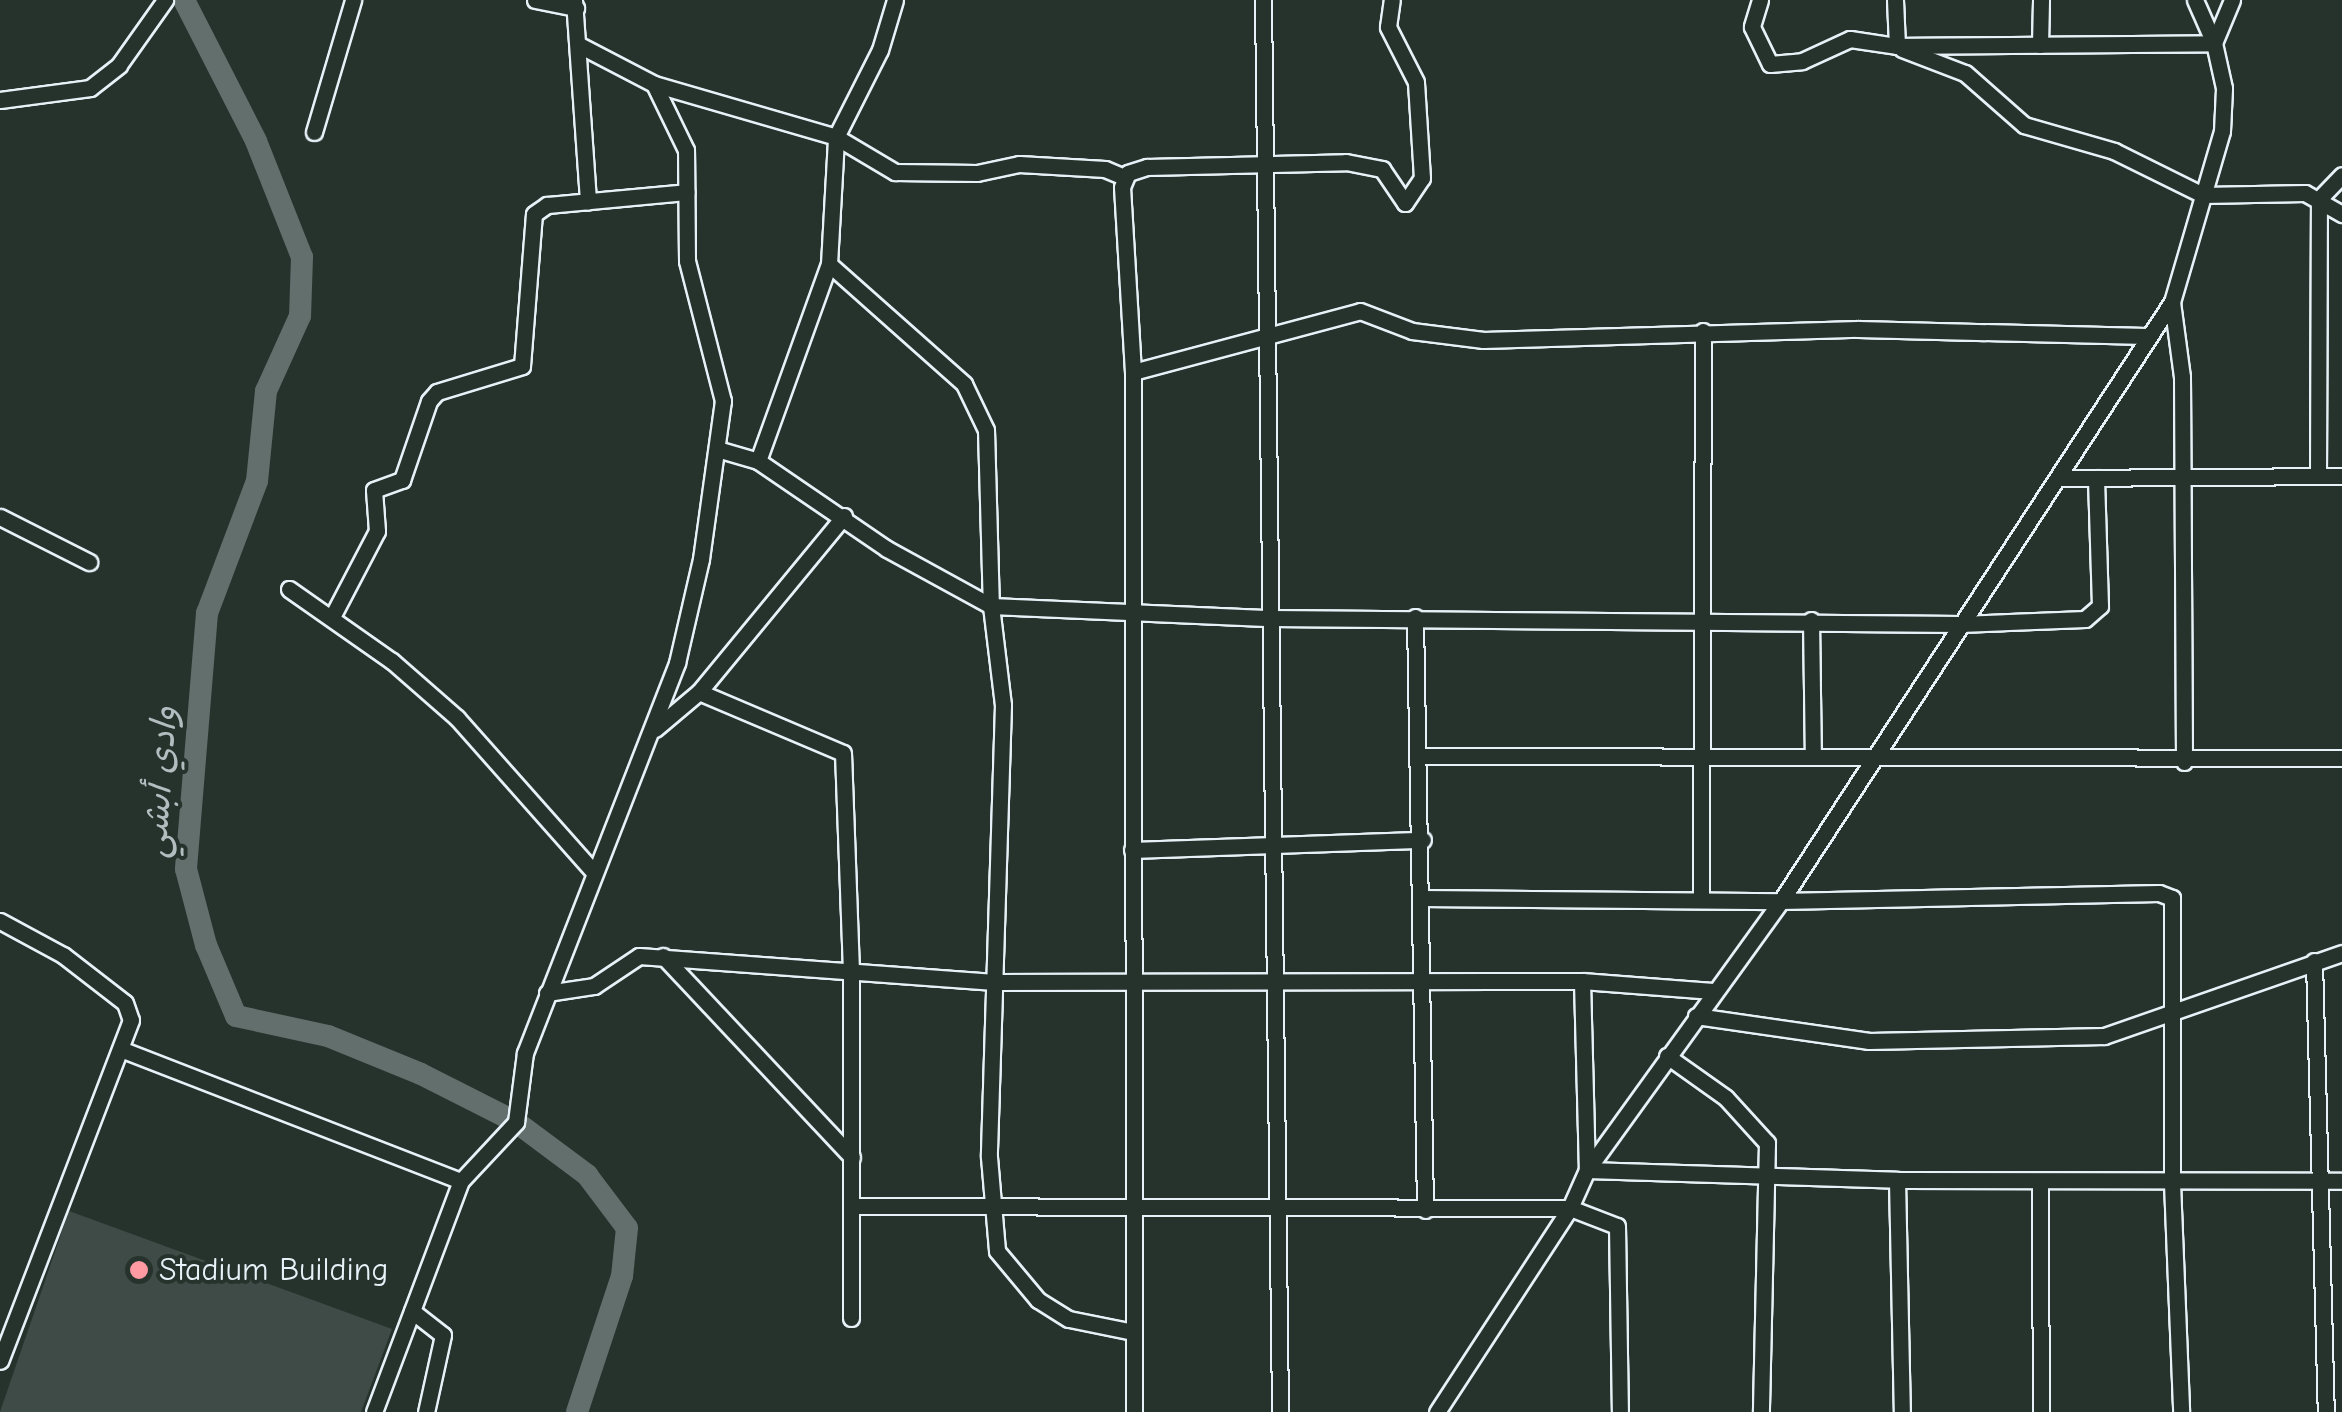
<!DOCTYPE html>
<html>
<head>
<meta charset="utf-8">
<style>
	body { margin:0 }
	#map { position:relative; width:2342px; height:1412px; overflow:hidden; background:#26332d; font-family:"Comic Neue","Playpen Sans Arabic",sans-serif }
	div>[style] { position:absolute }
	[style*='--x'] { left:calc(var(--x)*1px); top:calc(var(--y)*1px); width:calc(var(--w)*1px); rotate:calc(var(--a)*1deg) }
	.green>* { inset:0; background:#3e4b47 }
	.river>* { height:22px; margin:-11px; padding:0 11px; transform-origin:11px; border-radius:11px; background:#636f6d }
	.roads { filter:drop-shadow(2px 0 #e8f1f8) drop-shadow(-2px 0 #e8f1f8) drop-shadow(0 2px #e8f1f8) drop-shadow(0 -2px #e8f1f8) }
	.minor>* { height:15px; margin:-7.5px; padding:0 7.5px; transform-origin:7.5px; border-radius:7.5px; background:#26332d }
	.dots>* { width:28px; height:28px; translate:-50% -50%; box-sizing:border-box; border:5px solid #26332d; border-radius:50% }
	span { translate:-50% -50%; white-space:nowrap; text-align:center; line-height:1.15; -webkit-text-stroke:8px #26332d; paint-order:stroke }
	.poi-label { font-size:32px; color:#e8f1f8 }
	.left { translate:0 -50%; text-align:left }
	.water-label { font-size:35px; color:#b3bdc0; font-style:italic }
</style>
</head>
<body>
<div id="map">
	<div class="green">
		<i style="clip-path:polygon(69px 1211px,392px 1329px,361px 1412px,0 1412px)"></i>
	</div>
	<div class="river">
		<i style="--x:184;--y:0;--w:158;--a:62.9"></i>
		<i style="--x:256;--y:141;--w:125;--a:68.4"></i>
		<i style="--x:302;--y:257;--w:59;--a:91.9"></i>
		<i style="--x:300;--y:316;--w:82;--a:114.4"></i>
		<i style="--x:266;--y:391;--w:90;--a:95.7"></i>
		<i style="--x:257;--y:481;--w:141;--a:110.7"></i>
		<i style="--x:207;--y:613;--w:257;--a:94.7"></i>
		<i style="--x:186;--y:869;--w:79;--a:75.3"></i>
		<i style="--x:206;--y:945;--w:77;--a:67.1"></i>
		<i style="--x:236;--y:1016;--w:94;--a:12.3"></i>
		<i style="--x:328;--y:1036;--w:100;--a:22.2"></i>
		<i style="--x:421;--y:1074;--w:106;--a:26.8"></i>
		<i style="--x:516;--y:1122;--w:89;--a:36.7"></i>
		<i style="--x:587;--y:1175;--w:66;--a:53"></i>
		<i style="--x:627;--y:1228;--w:48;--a:95.9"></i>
		<i style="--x:622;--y:1276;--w:143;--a:108.3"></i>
	</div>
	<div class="roads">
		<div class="minor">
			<i style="--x:535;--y:0;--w:42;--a:11"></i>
			<i style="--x:574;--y:0;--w:202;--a:86"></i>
			<i style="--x:1263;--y:0;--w:1412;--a:89.31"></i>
			<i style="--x:1760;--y:0;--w:28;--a:107"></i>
			<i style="--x:1752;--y:27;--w:41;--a:64.1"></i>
			<i style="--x:1770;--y:64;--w:32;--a:-5"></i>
			<i style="--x:1802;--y:61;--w:53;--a:-24.6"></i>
			<i style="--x:1850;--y:39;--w:48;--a:8.5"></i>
			<i style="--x:1897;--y:46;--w:317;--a:-0.5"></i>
			<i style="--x:2214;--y:43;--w:47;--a:-113.8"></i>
			<i style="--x:1895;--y:0;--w:46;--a:87.5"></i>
			<i style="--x:2040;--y:45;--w:45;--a:-88.7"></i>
			<i style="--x:1902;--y:49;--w:67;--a:20.9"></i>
			<i style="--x:1965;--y:73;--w:79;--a:41.4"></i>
			<i style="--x:2024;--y:125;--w:94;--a:16.1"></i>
			<i style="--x:2114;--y:151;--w:99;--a:26.3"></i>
			<i style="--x:2203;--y:195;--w:102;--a:-1.1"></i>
			<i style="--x:2305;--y:193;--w:43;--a:29.6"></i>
			<i style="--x:654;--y:84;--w:190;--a:16.2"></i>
			<i style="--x:836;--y:137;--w:69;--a:30.7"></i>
			<i style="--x:895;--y:172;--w:82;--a:0.7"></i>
			<i style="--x:977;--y:173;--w:43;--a:-12.1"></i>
			<i style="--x:1019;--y:164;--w:86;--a:3.3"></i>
			<i style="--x:1105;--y:169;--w:21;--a:23"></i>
			<i style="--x:0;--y:100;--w:91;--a:-7.6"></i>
			<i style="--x:90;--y:88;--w:37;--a:-38"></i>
			<i style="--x:119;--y:65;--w:80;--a:-54.7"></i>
			<i style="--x:314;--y:132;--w:138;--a:-73.5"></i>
			<i style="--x:829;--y:264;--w:181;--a:41.6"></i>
			<i style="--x:964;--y:384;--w:51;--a:64.4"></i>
			<i style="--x:986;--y:430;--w:176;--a:88.4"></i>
			<i style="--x:991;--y:606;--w:100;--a:83.1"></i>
			<i style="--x:1003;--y:705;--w:452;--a:91.8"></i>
			<i style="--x:989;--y:1157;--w:94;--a:85.1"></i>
			<i style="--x:997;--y:1251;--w:64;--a:50.1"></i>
			<i style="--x:1038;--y:1300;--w:36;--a:32"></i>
			<i style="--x:1069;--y:1319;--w:65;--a:11.5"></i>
			<i style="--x:2172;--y:302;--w:76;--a:82.4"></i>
			<i style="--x:2182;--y:377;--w:385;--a:89.7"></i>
			<i style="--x:1133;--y:372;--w:235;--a:-15"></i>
			<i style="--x:1360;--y:311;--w:56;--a:21"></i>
			<i style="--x:1412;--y:331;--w:72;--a:7.2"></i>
			<i style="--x:1483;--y:340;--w:375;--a:-1.7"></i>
			<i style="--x:1858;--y:329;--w:288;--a:1.4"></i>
			<i style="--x:717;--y:449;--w:43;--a:16.3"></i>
			<i style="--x:758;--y:461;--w:156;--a:34.3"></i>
			<i style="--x:887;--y:549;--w:119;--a:28.7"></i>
			<i style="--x:991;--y:606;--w:280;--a:2.5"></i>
			<i style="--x:1271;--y:618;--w:689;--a:0.5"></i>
			<i style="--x:1960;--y:624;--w:125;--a:-2.3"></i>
			<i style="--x:2085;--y:619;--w:20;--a:-41"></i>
			<i style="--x:2100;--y:606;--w:128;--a:-91.8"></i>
			<i style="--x:758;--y:461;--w:209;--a:-70.2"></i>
			<i style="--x:829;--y:264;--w:127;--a:-86.8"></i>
			<i style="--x:836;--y:137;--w:97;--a:-63.2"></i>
			<i style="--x:880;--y:50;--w:52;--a:-73.3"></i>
			<i style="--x:2318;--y:476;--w:277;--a:-89.8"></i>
			<i style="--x:2319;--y:199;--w:33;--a:-46"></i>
			<i style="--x:2060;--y:478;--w:282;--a:-0.4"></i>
			<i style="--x:0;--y:517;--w:100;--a:26.8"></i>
			<i style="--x:289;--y:589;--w:126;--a:35"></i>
			<i style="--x:392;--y:661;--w:86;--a:41.2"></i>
			<i style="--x:457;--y:718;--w:203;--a:48.4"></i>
			<i style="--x:332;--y:617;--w:97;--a:-62.4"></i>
			<i style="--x:377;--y:531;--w:41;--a:-94.2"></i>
			<i style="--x:374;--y:490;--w:30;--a:-20"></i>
			<i style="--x:402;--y:480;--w:83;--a:-71.1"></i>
			<i style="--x:429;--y:401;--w:12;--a:-48"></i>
			<i style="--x:437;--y:392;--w:89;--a:-17"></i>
			<i style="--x:522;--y:366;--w:152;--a:-85.5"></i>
			<i style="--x:534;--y:214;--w:16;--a:-35"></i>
			<i style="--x:547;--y:205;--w:140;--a:-5.3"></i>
			<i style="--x:1415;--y:617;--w:593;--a:89.03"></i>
			<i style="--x:1811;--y:620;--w:136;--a:89.2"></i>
			<i style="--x:699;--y:692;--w:156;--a:23"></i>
			<i style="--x:843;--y:753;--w:219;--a:87.9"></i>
			<i style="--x:851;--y:972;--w:346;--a:90"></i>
			<i style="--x:655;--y:729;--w:57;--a:-40.1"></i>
			<i style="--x:699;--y:692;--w:228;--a:-50.5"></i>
			<i style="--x:1417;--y:756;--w:925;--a:0.12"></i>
			<i style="--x:1132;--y:850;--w:291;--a:-2"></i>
			<i style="--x:1421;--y:898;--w:360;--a:0.5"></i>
			<i style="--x:1781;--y:901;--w:378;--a:-1.2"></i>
			<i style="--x:2159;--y:893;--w:14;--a:21"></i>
			<i style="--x:2172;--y:898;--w:285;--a:90"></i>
			<i style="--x:2172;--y:1183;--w:229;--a:87.7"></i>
			<i style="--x:1701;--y:898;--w:567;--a:-89.8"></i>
			<i style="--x:0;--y:921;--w:72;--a:28.4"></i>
			<i style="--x:63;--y:955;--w:78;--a:37.7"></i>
			<i style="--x:125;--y:1003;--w:18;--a:71"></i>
			<i style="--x:131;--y:1020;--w:365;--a:111"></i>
			<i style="--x:663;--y:956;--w:276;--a:46.8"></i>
			<i style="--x:2314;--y:961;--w:451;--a:88.5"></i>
			<i style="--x:1582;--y:981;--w:189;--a:88.5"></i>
			<i style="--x:1587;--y:1170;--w:310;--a:1.8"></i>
			<i style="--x:1897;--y:1180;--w:445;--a:0.1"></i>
			<i style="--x:547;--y:993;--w:48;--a:-8.5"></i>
			<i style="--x:594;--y:986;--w:54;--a:-33.7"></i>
			<i style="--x:639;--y:956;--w:353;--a:4.2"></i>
			<i style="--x:991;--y:982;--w:591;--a:-0.1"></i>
			<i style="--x:1582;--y:981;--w:131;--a:4.4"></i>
			<i style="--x:1696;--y:1016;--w:175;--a:8.2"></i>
			<i style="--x:1869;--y:1041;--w:235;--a:-1.2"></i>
			<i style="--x:2104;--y:1036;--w:252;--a:-19.2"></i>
			<i style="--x:123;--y:1050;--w:362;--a:21.2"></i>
			<i style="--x:1667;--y:1056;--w:72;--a:35.4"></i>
			<i style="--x:1726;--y:1098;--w:61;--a:47.7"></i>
			<i style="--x:1767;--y:1143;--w:269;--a:91.3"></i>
			<i style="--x:1897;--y:1180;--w:232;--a:88.8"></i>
			<i style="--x:2040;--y:1181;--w:231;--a:89.8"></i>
			<i style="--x:854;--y:1206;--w:716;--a:0.16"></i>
			<i style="--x:1570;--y:1208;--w:50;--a:21"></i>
			<i style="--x:1617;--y:1226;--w:186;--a:89.1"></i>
			<i style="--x:412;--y:1311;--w:39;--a:38"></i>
			<i style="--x:443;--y:1335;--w:79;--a:102.4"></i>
			<i style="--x:374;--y:1412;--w:247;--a:-69.4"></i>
			<i style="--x:461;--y:1181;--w:81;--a:-47"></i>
			<i style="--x:516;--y:1122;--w:70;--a:-82.6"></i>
			<i style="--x:525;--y:1053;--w:419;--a:-68.7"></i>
			<i style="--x:677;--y:663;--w:107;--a:-77"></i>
			<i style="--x:701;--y:559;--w:160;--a:-82.1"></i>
			<i style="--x:723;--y:401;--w:145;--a:-104.4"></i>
			<i style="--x:687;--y:261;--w:111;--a:-90.5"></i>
			<i style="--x:686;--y:150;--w:73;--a:-115.9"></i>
			<i style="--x:654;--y:84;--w:85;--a:-152.5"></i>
			<i style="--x:1134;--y:1412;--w:1040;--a:-90.06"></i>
			<i style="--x:1133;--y:372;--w:185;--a:-93.4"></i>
			<i style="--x:1122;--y:187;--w:15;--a:-67"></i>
			<i style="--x:1128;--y:173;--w:20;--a:-18"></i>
			<i style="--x:1147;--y:167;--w:199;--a:-1.4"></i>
			<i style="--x:1346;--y:162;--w:37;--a:11"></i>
			<i style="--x:1382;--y:169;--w:41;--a:55.9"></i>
			<i style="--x:1405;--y:203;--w:30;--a:-56"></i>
			<i style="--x:1422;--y:178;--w:96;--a:-93.6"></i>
			<i style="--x:1416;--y:82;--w:62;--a:-117"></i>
			<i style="--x:1388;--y:27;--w:27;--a:-82"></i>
			<i style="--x:1437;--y:1412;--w:244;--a:-56.9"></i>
			<i style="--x:1570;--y:1208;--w:42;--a:-65.9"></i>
			<i style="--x:1587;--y:1170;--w:332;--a:-54.2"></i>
			<i style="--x:1781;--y:901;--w:715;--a:-56.87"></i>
			<i style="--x:2172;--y:302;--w:178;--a:-73.7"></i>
			<i style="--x:2222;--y:131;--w:43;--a:-87.3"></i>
			<i style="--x:2224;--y:88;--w:46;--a:-102.5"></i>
			<i style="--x:2214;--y:43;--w:47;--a:-67.3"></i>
		</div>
	</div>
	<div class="dots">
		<i style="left:139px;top:1270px;background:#ff9aa2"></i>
	</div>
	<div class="poi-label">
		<span class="left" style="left:159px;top:1270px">Stadium Building</span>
	</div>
	<div class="water-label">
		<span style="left:160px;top:782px;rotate:-86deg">وادي أبشي</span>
	</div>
</div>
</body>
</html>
